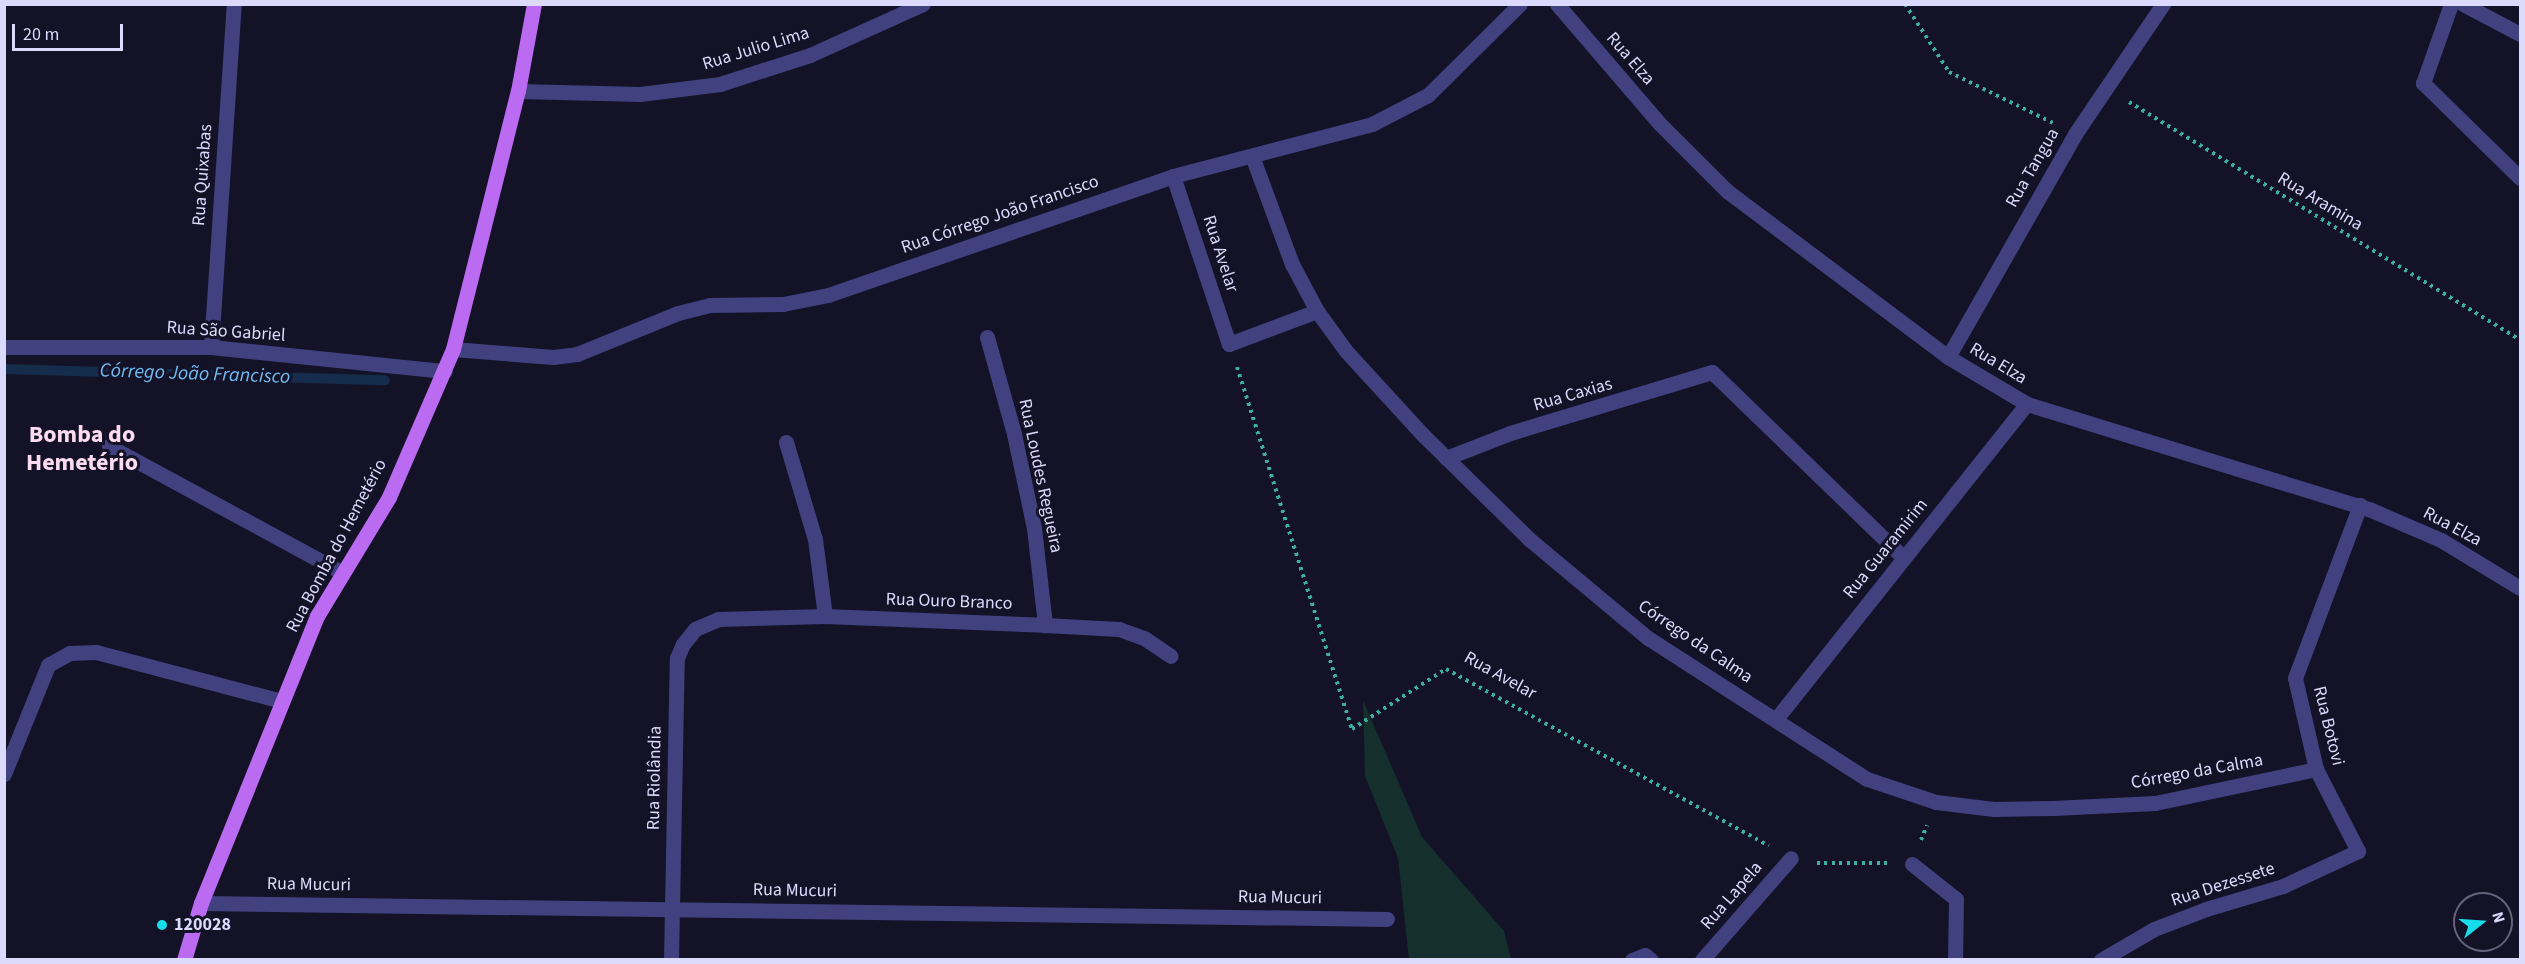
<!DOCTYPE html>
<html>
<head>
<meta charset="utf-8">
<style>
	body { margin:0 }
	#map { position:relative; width:2525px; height:964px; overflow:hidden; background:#141226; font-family:"Source Sans 3",sans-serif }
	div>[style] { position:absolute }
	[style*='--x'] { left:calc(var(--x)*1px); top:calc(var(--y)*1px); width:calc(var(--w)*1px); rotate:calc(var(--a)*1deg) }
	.green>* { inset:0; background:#152f2d }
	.stream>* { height:10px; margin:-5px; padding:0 5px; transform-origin:5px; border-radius:5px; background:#152c4c }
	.path>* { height:4px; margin-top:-2px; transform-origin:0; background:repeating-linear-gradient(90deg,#3bafa4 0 3px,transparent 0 7.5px) }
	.minor>* { height:15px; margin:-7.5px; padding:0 7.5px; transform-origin:7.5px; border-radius:7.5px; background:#414180 }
	.major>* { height:15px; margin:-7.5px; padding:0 7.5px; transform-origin:7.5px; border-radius:7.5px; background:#bb6af2 }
	.dots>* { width:16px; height:16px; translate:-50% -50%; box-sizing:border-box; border:3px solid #141226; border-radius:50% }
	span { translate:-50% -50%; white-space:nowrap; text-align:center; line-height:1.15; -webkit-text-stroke:6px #141226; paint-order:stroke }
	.street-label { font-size:18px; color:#dcdafc }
	.poi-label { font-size:18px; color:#dcdafc; font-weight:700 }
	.left { translate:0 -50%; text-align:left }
	.water-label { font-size:20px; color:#71bbf3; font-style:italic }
	.district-label { font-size:24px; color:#fcdbf1; font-weight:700 }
	.frame { position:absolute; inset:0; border:6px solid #dcdafc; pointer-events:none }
	.north { position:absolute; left:2453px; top:892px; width:60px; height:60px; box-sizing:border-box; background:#141226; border:2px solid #64627c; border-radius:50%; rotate:73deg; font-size:16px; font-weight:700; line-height:24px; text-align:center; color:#dcdafc }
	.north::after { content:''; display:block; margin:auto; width:21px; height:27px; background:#17dceb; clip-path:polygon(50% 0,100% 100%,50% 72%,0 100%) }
	.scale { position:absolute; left:12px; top:24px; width:111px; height:27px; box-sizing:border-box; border:3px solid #dcdafc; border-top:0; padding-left:8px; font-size:18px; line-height:21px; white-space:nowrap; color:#dcdafc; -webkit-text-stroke:4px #141226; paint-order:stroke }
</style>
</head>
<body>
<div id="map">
	<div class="green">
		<i style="clip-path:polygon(1363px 700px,1422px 837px,1504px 931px,1511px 959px,1409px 959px,1398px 858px,1365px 776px)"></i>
	</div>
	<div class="stream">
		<i style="--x:4;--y:369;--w:381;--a:1.7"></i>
	</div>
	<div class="path">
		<i style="--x:1905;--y:4;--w:81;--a:57.1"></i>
		<i style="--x:1949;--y:72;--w:116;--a:26.1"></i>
		<i style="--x:2129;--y:102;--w:458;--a:31.3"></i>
		<i style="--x:1237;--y:367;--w:380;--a:72.4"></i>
		<i style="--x:1352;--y:729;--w:112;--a:-32.6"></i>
		<i style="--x:1446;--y:669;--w:368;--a:28.7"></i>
		<i style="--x:1921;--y:840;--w:16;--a:-68"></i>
		<i style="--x:1817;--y:863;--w:71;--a:0"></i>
	</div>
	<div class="minor">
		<i style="--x:1557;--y:4;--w:158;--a:49.4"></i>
		<i style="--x:1660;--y:124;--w:95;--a:45"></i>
		<i style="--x:1727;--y:191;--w:276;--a:36.9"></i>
		<i style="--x:1948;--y:357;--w:92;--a:30.7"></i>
		<i style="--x:2027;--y:404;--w:358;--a:17.1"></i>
		<i style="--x:2369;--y:509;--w:78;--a:23.3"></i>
		<i style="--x:2441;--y:540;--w:92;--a:31.3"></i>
		<i style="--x:2451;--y:4;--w:84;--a:109.5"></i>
		<i style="--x:2423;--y:83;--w:136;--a:44.4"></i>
		<i style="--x:2463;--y:4;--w:64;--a:27.8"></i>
		<i style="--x:518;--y:91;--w:122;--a:1.4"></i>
		<i style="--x:640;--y:94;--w:81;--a:-7.1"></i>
		<i style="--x:720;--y:84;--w:95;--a:-17.9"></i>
		<i style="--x:810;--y:55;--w:124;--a:-24.3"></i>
		<i style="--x:1252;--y:156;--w:115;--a:69.7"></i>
		<i style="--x:1292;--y:264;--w:53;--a:62"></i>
		<i style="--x:1317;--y:311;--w:49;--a:54.1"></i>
		<i style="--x:1346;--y:351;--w:115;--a:47.5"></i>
		<i style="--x:1424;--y:436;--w:147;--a:44.4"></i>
		<i style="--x:1529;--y:539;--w:155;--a:39.8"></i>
		<i style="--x:1648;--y:638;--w:260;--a:32.8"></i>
		<i style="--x:1867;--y:779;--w:73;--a:18.4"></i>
		<i style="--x:1936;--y:802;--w:58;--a:6.9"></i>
		<i style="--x:1994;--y:809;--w:59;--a:-1"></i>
		<i style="--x:2053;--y:808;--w:102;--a:-2.8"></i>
		<i style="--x:2155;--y:803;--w:165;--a:-11.9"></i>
		<i style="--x:1173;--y:176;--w:177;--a:71.6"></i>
		<i style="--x:1229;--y:344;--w:94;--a:-20.6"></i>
		<i style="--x:987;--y:337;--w:101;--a:74.4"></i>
		<i style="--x:1014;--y:434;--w:96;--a:78"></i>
		<i style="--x:1034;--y:528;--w:98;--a:83.5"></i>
		<i style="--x:4;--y:347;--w:207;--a:0"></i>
		<i style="--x:211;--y:347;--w:235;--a:5.9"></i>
		<i style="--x:211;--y:347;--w:344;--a:-86.2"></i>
		<i style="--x:453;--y:349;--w:100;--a:4.6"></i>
		<i style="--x:553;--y:357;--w:24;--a:-7"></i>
		<i style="--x:577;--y:354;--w:109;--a:-22.1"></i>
		<i style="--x:678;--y:313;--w:33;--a:-14"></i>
		<i style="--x:710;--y:305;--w:73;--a:-0.8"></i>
		<i style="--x:783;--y:304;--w:46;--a:-11.3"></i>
		<i style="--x:828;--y:295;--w:365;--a:-19"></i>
		<i style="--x:1173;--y:176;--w:206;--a:-14.6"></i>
		<i style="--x:1372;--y:124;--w:63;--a:-27.4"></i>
		<i style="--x:1428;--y:95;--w:129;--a:-44.7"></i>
		<i style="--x:1948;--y:357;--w:257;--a:-60.3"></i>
		<i style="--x:2075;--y:134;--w:157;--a:-55.9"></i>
		<i style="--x:786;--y:442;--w:101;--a:73.4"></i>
		<i style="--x:815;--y:539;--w:78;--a:82.6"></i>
		<i style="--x:109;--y:446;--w:266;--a:28.5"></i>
		<i style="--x:1446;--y:458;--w:69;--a:-21.3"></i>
		<i style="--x:1510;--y:433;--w:211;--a:-16.8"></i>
		<i style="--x:1712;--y:372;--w:267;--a:44.1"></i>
		<i style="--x:1776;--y:719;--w:403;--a:-51.5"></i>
		<i style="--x:4;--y:774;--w:118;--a:-68"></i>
		<i style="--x:48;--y:665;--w:25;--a:-29"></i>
		<i style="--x:70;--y:653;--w:26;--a:-2"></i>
		<i style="--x:96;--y:652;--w:192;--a:14.8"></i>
		<i style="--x:1912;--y:864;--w:56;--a:38.5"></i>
		<i style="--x:1956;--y:899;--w:61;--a:90.9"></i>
		<i style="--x:201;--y:903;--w:1186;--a:0.77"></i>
		<i style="--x:671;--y:960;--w:302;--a:-88.9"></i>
		<i style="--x:677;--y:658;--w:15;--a:-67"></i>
		<i style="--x:683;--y:644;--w:19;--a:-51"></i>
		<i style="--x:695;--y:629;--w:25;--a:-23"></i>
		<i style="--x:718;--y:619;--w:107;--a:-1.6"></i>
		<i style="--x:825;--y:616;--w:220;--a:2.3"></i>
		<i style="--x:1045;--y:625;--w:74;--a:3.1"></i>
		<i style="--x:1119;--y:629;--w:27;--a:20"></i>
		<i style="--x:1144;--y:638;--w:32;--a:34"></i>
		<i style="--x:1632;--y:960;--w:14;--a:-21"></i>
		<i style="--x:1645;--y:955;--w:8;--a:40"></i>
		<i style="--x:1702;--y:960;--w:135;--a:-48.9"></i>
		<i style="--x:2101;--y:960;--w:61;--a:-30.3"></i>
		<i style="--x:2154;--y:929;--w:56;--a:-21"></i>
		<i style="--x:2206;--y:909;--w:80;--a:-16.6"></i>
		<i style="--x:2283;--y:886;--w:83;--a:-25"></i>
		<i style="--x:2358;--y:851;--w:92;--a:-117.1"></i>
		<i style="--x:2316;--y:769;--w:93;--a:-103"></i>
		<i style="--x:2295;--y:678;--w:185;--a:-69.4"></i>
	</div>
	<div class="major">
		<i style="--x:184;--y:960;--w:59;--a:-73.4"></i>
		<i style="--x:201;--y:903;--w:310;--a:-68"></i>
		<i style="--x:317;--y:616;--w:139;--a:-58.8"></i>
		<i style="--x:389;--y:497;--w:161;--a:-66.6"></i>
		<i style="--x:453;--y:349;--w:266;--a:-75.9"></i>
		<i style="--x:518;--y:91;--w:88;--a:-79.6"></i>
	</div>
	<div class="dots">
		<i style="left:162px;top:925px;background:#17dceb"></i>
	</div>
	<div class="street-label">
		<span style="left:756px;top:49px;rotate:-17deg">Rua Julio Lima</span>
		<span style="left:1630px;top:59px;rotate:49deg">Rua Elza</span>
		<span style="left:2033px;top:168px;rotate:-60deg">Rua Tangua</span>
		<span style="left:203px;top:175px;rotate:-86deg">Rua Quixabas</span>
		<span style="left:2320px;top:202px;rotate:31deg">Rua Aramina</span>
		<span style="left:1000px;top:215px;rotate:-19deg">Rua Córrego João Francisco</span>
		<span style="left:1220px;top:254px;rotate:72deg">Rua Avelar</span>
		<span style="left:226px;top:332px;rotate:4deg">Rua São Gabriel</span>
		<span style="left:1998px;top:364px;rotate:31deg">Rua Elza</span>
		<span style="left:1573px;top:395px;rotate:-16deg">Rua Caxias</span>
		<span style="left:1040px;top:476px;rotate:78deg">Rua Loudes Regueira</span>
		<span style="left:2452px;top:527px;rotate:28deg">Rua Elza</span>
		<span style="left:337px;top:546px;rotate:-62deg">Rua Bomba do Hemetério</span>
		<span style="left:1886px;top:549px;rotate:-51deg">Rua Guaramirim</span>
		<span style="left:949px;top:602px;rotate:2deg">Rua Ouro Branco</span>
		<span style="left:1695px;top:642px;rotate:34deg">Córrego da Calma</span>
		<span style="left:1500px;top:676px;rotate:29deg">Rua Avelar</span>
		<span style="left:2328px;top:726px;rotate:76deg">Rua Botovi</span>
		<span style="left:2197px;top:772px;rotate:-10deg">Córrego da Calma</span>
		<span style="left:655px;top:778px;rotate:-89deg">Rua Riolândia</span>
		<span style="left:309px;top:885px;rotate:1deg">Rua Mucuri</span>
		<span style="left:2223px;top:885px;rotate:-18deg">Rua Dezessete</span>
		<span style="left:795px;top:891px;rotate:1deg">Rua Mucuri</span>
		<span style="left:1732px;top:896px;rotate:-49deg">Rua Lapela</span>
		<span style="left:1280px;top:898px;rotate:1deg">Rua Mucuri</span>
	</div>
	<div class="poi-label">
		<span class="left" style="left:174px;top:925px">120028</span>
	</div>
	<div class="water-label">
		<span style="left:195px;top:374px;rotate:2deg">Córrego João Francisco</span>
	</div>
	<div class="district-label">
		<span style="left:82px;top:449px">Bomba do<br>Hemetério</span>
	</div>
	<div class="frame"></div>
	<div class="north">N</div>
	<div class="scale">20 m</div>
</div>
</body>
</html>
